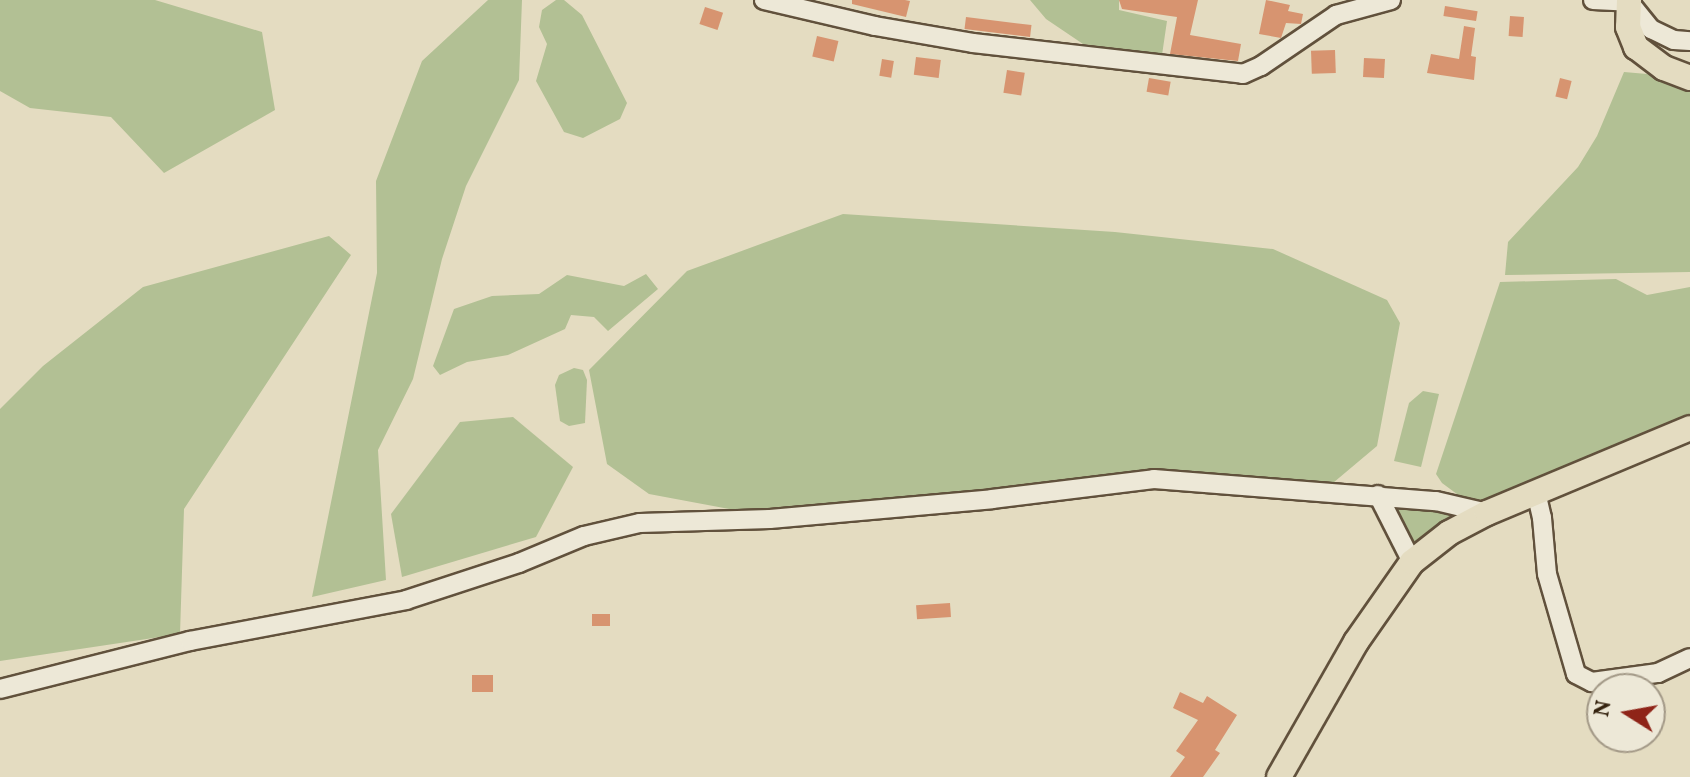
<!DOCTYPE html>
<html>
<head>
<meta charset="utf-8">
<style>
	body { margin:0 }
	#map { position:relative; width:1690px; height:777px; overflow:hidden; background:#e4dcc1; font-family:Vollkorn,serif }
	div>[style] { position:absolute }
	[style*='--x'] { left:calc(var(--x)*1px); top:calc(var(--y)*1px); width:calc(var(--w)*1px); rotate:calc(var(--a)*1deg) }
	.green>* { inset:0; background:#b2c094 }
	.building>* { inset:0; background:#d79470; transform-origin:0 0 }
	.roads { filter:drop-shadow(2px 0 #61513c) drop-shadow(-2px 0 #61513c) drop-shadow(0 2px #61513c) drop-shadow(0 -2px #61513c) }
	.minor>* { height:18px; margin:-9px; padding:0 9px; transform-origin:9px; border-radius:9px; background:#ede8d7 }
	.major>* { height:24px; margin:-12px; padding:0 12px; transform-origin:12px; border-radius:12px; background:#e4dcc1 }
	span { translate:-50% -50%; white-space:nowrap; text-align:center; line-height:1.15; -webkit-text-stroke:6px #ede8d7; paint-order:stroke }
	.north { position:absolute; left:1586px; top:673px; width:80px; height:80px; box-sizing:border-box; background:#ede8d7; border:2px solid #a39987; border-radius:50%; rotate:281deg; font-size:22px; font-weight:700; line-height:32px; text-align:center; color:#35230f }
	.north::after { content:''; display:block; margin:auto; width:28px; height:36px; background:#8f2418; clip-path:polygon(50% 0,100% 100%,50% 72%,0 100%) }
</style>
</head>
<body>
<div id="map">
	<div class="green">
		<i style="clip-path:polygon(0 0,155px 0,262px 32px,275px 110px,164px 173px,111px 117px,30px 108px,0 91px)"></i>
		<i style="clip-path:polygon(488px 0,522px 0,519px 80px,466px 186px,442px 259px,413px 379px,378px 450px,386px 580px,312px 597px,377px 273px,376px 181px,422px 61px)"></i>
		<i style="clip-path:polygon(556px 0,564px 0,582px 15px,627px 103px,620px 119px,583px 138px,564px 132px,536px 81px,547px 44px,539px 27px,542px 10px)"></i>
		<i style="clip-path:polygon(1030px 0,1119px 0,1119px 10px,1167px 21px,1162px 55px,1083px 44px,1046px 19px)"></i>
		<i style="clip-path:polygon(1624px 72px,1647px 74px,1690px 90px,1690px 272px,1505px 275px,1508px 242px,1578px 167px,1597px 136px)"></i>
		<i style="clip-path:polygon(843px 214px,1115px 232px,1273px 249px,1387px 300px,1400px 323px,1377px 446px,1327px 488px,1029px 485px,756px 514px,649px 494px,607px 464px,589px 370px,687px 271px)"></i>
		<i style="clip-path:polygon(329px 236px,351px 255px,184px 509px,180px 634px,0 661px,0 409px,43px 366px,143px 287px)"></i>
		<i style="clip-path:polygon(646px 274px,658px 289px,608px 331px,594px 317px,571px 315px,565px 329px,508px 355px,467px 362px,440px 375px,433px 366px,454px 309px,492px 296px,539px 294px,567px 275px,624px 286px)"></i>
		<i style="clip-path:polygon(1616px 279px,1647px 295px,1690px 287px,1690px 416px,1483px 503px,1465px 500px,1442px 483px,1436px 474px,1500px 282px)"></i>
		<i style="clip-path:polygon(574px 368px,583px 370px,587px 380px,585px 423px,569px 426px,560px 421px,555px 385px,559px 375px)"></i>
		<i style="clip-path:polygon(1423px 391px,1439px 394px,1421px 467px,1394px 461px,1409px 403px)"></i>
		<i style="clip-path:polygon(513px 417px,573px 467px,536px 537px,402px 577px,391px 514px,460px 422px)"></i>
		<i style="clip-path:polygon(1388px 504px,1457px 512px,1458px 519px,1439px 527px,1411px 547px)"></i>
	</div>
	<div class="building">
		<i style="clip-path:polygon(852px 0,905px 0,910px 1px,906px 17px,852px 4px)"></i>
		<i style="clip-path:polygon(1119px 0,1198px 0,1190px 35px,1241px 44px,1238px 61px,1170px 54px,1177px 17px,1122px 9px)"></i>
		<i style="clip-path:polygon(1266px 0,1290px 5px,1288px 11px,1303px 14px,1301px 24px,1286px 23px,1281px 38px,1259px 34px)"></i>
		<i style="left:1445px;top:6px;width:33px;height:10px;rotate:9deg"></i>
		<i style="left:705px;top:7px;width:19px;height:18px;rotate:18deg"></i>
		<i style="left:1510px;top:16px;width:14px;height:20px;rotate:4deg"></i>
		<i style="left:966px;top:17px;width:66px;height:12px;rotate:7deg"></i>
		<i style="clip-path:polygon(1464px 26px,1475px 28px,1471px 56px,1476px 57px,1474px 80px,1427px 73px,1431px 54px,1459px 59px)"></i>
		<i style="left:817px;top:36px;width:22px;height:21px;rotate:13deg"></i>
		<i style="left:1335px;top:50px;width:23px;height:24px;rotate:88deg"></i>
		<i style="left:916px;top:57px;width:25px;height:18px;rotate:7deg"></i>
		<i style="left:1364px;top:58px;width:21px;height:19px;rotate:3deg"></i>
		<i style="left:882px;top:59px;width:12px;height:17px;rotate:9deg"></i>
		<i style="left:1007px;top:70px;width:18px;height:23px;rotate:9deg"></i>
		<i style="left:1149px;top:78px;width:22px;height:14px;rotate:10deg"></i>
		<i style="left:1560px;top:78px;width:12px;height:19px;rotate:14deg"></i>
		<i style="left:950px;top:603px;width:14px;height:34px;rotate:86deg"></i>
		<i style="left:592px;top:614px;width:18px;height:12px"></i>
		<i style="left:472px;top:675px;width:21px;height:17px"></i>
		<i style="clip-path:polygon(1180px 692px,1203px 703px,1207px 696px,1237px 715px,1215px 750px,1220px 753px,1203px 777px,1170px 777px,1185px 757px,1176px 751px,1198px 720px,1173px 708px)"></i>
	</div>
	<div class="roads">
		<div class="minor">
			<i style="--x:764;--y:0;--w:114;--a:13.2"></i>
			<i style="--x:875;--y:26;--w:99;--a:9.8"></i>
			<i style="--x:973;--y:43;--w:272;--a:6.5"></i>
			<i style="--x:1243;--y:74;--w:20;--a:-24"></i>
			<i style="--x:1261;--y:66;--w:91;--a:-34.2"></i>
			<i style="--x:1336;--y:15;--w:57;--a:-15.3"></i>
			<i style="--x:1593;--y:0;--w:36;--a:3"></i>
			<i style="--x:1629;--y:2;--w:35;--a:51"></i>
			<i style="--x:1651;--y:29;--w:25;--a:26"></i>
			<i style="--x:1674;--y:40;--w:16;--a:4"></i>
			<i style="--x:1536;--y:492;--w:27;--a:77"></i>
			<i style="--x:1542;--y:518;--w:56;--a:84.9"></i>
			<i style="--x:1547;--y:574;--w:104;--a:73.8"></i>
			<i style="--x:1576;--y:674;--w:18;--a:27"></i>
			<i style="--x:1592;--y:682;--w:67;--a:-7.8"></i>
			<i style="--x:1658;--y:673;--w:35;--a:-25"></i>
			<i style="--x:1378;--y:495;--w:75;--a:63.1"></i>
			<i style="--x:0;--y:689;--w:196;--a:-14.2"></i>
			<i style="--x:190;--y:641;--w:220;--a:-10.7"></i>
			<i style="--x:406;--y:600;--w:119;--a:-18.1"></i>
			<i style="--x:519;--y:563;--w:70;--a:-22.6"></i>
			<i style="--x:584;--y:536;--w:57;--a:-13.1"></i>
			<i style="--x:640;--y:523;--w:130;--a:-1.8"></i>
			<i style="--x:770;--y:519;--w:223;--a:-5.1"></i>
			<i style="--x:992;--y:499;--w:163;--a:-7"></i>
			<i style="--x:1154;--y:479;--w:283;--a:4.5"></i>
			<i style="--x:1436;--y:501;--w:52;--a:13.2"></i>
		</div>
		<div class="major">
			<i style="--x:1629;--y:0;--w:27;--a:92"></i>
			<i style="--x:1628;--y:27;--w:22;--a:68"></i>
			<i style="--x:1636;--y:47;--w:35;--a:37"></i>
			<i style="--x:1664;--y:68;--w:28;--a:21"></i>
			<i style="--x:1279;--y:777;--w:155;--a:-60.3"></i>
			<i style="--x:1356;--y:642;--w:98;--a:-55"></i>
			<i style="--x:1412;--y:562;--w:47;--a:-38.1"></i>
			<i style="--x:1449;--y:533;--w:43;--a:-27.8"></i>
			<i style="--x:1487;--y:513;--w:220;--a:-22.7"></i>
		</div>
	</div>
	<div class="north">N</div>
</div>
</body>
</html>
